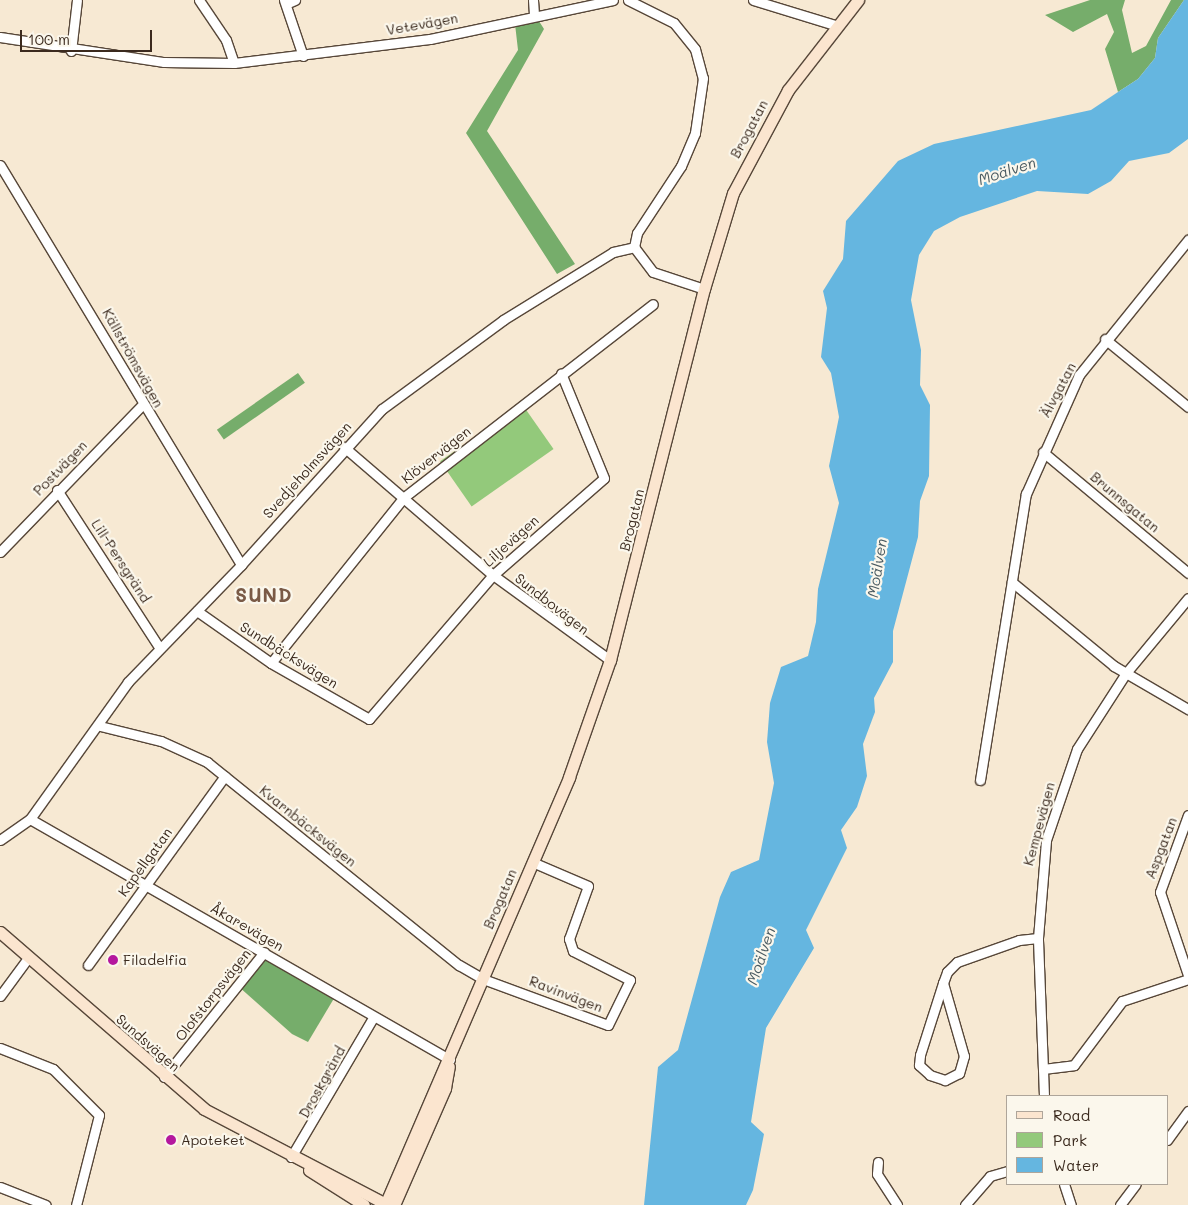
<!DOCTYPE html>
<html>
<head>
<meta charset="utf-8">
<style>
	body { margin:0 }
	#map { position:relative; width:1188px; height:1205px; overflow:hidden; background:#f7e9d3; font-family:Mali,sans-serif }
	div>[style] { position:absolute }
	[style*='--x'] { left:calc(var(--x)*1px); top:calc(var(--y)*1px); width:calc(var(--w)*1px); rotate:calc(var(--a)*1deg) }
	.green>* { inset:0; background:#93c97b; transform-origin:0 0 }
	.forest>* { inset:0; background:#76ad6b; transform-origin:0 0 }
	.water>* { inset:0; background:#65b6e0 }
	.roads { filter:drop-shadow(1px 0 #574739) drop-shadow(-1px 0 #574739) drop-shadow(0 1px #574739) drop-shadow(0 -1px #574739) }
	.street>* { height:9px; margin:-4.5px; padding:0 4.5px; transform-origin:4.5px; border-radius:4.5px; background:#fff }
	.secondary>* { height:11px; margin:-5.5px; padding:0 5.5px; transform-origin:5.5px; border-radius:5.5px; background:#fbe5cf }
	.dots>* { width:14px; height:14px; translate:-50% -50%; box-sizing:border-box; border:2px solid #fbf7ec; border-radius:50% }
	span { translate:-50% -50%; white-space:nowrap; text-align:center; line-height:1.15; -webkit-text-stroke:4.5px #fbf7ec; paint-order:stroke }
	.street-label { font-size:14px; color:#3b2a1e }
	.poi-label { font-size:14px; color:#3b2a1e }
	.left { translate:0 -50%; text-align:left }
	.water-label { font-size:15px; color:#4a5b62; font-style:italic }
	.district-label { font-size:19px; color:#7a5a46; font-weight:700; letter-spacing:1px }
	.legend { position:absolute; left:1006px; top:1095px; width:162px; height:90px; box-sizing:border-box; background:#fbf7ec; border:1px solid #aea59a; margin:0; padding:6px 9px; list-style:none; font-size:15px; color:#3b2a1e }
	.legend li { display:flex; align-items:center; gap:10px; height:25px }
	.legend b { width:25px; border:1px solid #aea59a }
	.scale { position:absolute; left:20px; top:30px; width:132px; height:22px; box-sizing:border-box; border:2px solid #3b2a1e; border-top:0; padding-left:6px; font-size:15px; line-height:18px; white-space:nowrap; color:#3b2a1e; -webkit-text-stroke:4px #fbf7ec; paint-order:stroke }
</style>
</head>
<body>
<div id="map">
	<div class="green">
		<i style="left:522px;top:404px;width:55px;height:100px;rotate:55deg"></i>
	</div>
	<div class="forest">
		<i style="clip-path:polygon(1090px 0,1125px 0,1122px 10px,1132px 53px,1146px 46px,1171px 0,1184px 0,1158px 38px,1155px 58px,1138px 79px,1118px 92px,1105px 49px,1114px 32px,1107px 14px,1073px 32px,1045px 15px)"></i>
		<i style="clip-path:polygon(537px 18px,544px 29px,487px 131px,575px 264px,557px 274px,466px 133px,518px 50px,515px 24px)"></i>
		<i style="left:298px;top:373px;width:12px;height:99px;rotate:55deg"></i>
		<i style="clip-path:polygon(264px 952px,336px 995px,308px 1042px,292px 1034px,238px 986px)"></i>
	</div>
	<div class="water">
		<i style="clip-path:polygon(1184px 0,1188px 0,1188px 139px,1169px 153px,1129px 161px,1111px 181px,1088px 194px,1037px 191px,960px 217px,934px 231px,919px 255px,911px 300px,921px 350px,920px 385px,930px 405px,929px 476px,920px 501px,918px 537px,893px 631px,893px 662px,874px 698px,875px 712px,863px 744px,867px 776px,857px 807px,841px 830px,847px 848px,806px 930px,814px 948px,766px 1028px,751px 1122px,764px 1134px,753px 1190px,746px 1205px,644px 1205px,658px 1067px,678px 1050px,720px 897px,731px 872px,759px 860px,774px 783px,767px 742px,770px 703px,781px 667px,808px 656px,816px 622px,818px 589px,839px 503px,829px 466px,839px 417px,831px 373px,821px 357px,827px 308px,823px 291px,843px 259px,846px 221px,898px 161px,934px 144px,1091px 110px,1118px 92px,1138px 79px,1155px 58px,1158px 38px)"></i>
	</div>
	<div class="roads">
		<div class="street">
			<i style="--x:199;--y:0;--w:48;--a:56"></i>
			<i style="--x:226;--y:40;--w:24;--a:71"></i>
			<i style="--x:284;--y:0;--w:59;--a:71.3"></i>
			<i style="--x:533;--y:0;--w:15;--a:86"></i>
			<i style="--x:628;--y:0;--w:51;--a:26.6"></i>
			<i style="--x:674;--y:23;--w:33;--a:51"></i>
			<i style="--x:695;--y:49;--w:30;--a:75"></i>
			<i style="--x:703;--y:78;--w:56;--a:98.3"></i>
			<i style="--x:695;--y:133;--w:36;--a:113"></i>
			<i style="--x:681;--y:166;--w:80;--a:123.3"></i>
			<i style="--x:637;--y:233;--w:14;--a:102"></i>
			<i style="--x:753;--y:0;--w:86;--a:17"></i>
			<i style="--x:286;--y:4;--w:10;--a:-24"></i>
			<i style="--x:0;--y:37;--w:166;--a:8.7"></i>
			<i style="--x:164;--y:62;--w:70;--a:0.8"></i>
			<i style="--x:234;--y:63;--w:197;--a:-7"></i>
			<i style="--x:430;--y:39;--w:187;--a:-12"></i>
			<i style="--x:71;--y:51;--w:51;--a:-83.3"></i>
			<i style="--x:0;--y:165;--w:467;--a:58.9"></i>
			<i style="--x:1105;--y:339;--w:107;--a:39.3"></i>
			<i style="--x:344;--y:447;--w:196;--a:40.7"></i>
			<i style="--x:493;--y:575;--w:145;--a:36"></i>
			<i style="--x:1043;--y:452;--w:189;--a:39.8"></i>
			<i style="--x:57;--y:490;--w:187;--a:57"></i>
			<i style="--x:0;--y:552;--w:204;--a:-46"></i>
			<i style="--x:1012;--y:582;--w:132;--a:39.5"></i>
			<i style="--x:1114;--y:666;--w:86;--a:30.2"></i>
			<i style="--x:197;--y:611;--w:90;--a:35.1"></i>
			<i style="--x:271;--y:663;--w:113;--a:29.7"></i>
			<i style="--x:369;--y:719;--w:190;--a:-49.3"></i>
			<i style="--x:493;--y:575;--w:147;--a:-41.1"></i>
			<i style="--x:604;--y:478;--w:113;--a:-112.3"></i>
			<i style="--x:271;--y:663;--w:211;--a:-51.3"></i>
			<i style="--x:403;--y:498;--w:316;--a:-37.8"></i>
			<i style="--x:100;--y:726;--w:63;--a:13.8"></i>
			<i style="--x:161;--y:741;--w:51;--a:24.5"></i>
			<i style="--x:207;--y:762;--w:324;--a:38.9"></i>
			<i style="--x:459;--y:965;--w:28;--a:30"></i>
			<i style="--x:483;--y:979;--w:133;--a:20.2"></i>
			<i style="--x:608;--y:1025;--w:50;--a:-63.9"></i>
			<i style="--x:630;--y:980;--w:64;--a:-153"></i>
			<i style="--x:573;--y:951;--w:13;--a:-108"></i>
			<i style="--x:569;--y:939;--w:56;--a:-70.3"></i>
			<i style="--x:588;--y:886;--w:61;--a:-156.8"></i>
			<i style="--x:980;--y:780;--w:290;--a:-80.9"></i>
			<i style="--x:1026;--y:494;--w:130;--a:-66"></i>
			<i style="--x:1079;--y:375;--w:174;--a:-51.1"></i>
			<i style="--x:1188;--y:815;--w:82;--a:110"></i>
			<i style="--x:1160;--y:892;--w:88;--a:71.4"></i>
			<i style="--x:30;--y:819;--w:484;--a:29.8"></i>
			<i style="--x:0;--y:840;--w:37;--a:-35"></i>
			<i style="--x:30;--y:819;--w:168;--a:-54.4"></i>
			<i style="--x:128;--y:682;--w:163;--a:-46"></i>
			<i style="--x:241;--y:565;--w:210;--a:-47.9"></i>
			<i style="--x:382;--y:409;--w:150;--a:-36.3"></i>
			<i style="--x:503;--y:320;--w:129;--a:-31.7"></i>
			<i style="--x:613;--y:252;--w:22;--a:-13"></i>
			<i style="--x:634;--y:247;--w:31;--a:53"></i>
			<i style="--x:653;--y:272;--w:54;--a:18.4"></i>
			<i style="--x:88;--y:965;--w:233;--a:-54.1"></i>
			<i style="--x:943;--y:983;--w:76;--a:74"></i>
			<i style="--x:964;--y:1056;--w:18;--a:106"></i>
			<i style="--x:959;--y:1073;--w:16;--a:153"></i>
			<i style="--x:945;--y:1080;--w:16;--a:-162"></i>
			<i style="--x:930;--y:1075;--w:15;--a:-138"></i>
			<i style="--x:919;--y:1065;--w:10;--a:-84"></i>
			<i style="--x:920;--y:1055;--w:76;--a:-72.3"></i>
			<i style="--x:943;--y:983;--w:12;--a:-70"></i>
			<i style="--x:947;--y:972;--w:14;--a:-45"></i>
			<i style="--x:957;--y:962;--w:66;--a:-19.5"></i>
			<i style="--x:1019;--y:940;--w:19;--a:-6"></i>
			<i style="--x:0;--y:996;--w:47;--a:-53.6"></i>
			<i style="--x:0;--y:1048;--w:57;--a:21.6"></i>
			<i style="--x:53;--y:1069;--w:65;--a:45"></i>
			<i style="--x:99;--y:1115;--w:93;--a:104.3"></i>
			<i style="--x:1043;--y:1069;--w:31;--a:-7"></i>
			<i style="--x:1074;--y:1065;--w:80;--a:-53.1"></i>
			<i style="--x:1122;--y:1001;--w:70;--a:-18.4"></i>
			<i style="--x:164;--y:1077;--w:160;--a:-51.3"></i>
			<i style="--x:1044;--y:1096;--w:158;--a:-92.2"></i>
			<i style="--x:1038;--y:938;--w:98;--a:-85.3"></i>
			<i style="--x:1046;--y:840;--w:96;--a:-71.2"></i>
			<i style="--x:1077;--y:749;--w:90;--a:-57.2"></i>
			<i style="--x:1126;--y:673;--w:97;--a:-50.4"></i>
			<i style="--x:1167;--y:1140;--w:36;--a:-54"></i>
			<i style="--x:291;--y:1157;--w:161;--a:-59.5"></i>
			<i style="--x:878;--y:1162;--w:12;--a:95"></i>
			<i style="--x:877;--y:1174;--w:37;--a:57"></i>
			<i style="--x:1064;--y:1184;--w:22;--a:72"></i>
			<i style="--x:0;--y:1187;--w:49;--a:21.4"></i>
			<i style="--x:965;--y:1205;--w:38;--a:-49"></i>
			<i style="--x:990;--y:1176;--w:18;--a:-16"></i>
			<i style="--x:1120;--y:1205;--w:26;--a:-53"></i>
		</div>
		<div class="secondary">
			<i style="--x:0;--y:932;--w:270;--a:40.9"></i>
			<i style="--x:204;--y:1109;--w:208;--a:27.6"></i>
			<i style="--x:309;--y:1170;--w:65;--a:32.5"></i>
			<i style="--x:385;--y:1205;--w:466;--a:-66.7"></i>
			<i style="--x:569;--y:777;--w:124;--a:-70.7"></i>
			<i style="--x:610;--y:660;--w:383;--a:-75.8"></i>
			<i style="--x:704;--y:289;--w:100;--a:-73.2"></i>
			<i style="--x:733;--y:193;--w:117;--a:-61.9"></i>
			<i style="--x:788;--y:90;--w:114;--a:-52.1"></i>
			<i style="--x:394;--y:1205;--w:128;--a:-66.4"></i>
			<i style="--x:445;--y:1088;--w:22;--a:-80"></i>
		</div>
	</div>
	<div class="dots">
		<i style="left:113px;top:960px;background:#b5179e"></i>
		<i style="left:171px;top:1140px;background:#b5179e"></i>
	</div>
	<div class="street-label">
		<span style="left:422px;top:24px;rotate:-10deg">Vetevägen</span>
		<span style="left:749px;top:129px;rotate:-62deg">Brogatan</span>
		<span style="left:133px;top:358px;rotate:61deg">Källströmsvägen</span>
		<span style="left:1058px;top:390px;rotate:-62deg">Älvgatan</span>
		<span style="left:436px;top:455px;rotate:-38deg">Klövervägen</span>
		<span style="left:60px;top:468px;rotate:-46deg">Postvägen</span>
		<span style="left:307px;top:470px;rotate:-48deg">Svedjeholmsvägen</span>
		<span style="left:1125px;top:502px;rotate:40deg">Brunnsgatan</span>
		<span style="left:632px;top:520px;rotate:-76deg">Brogatan</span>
		<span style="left:511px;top:541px;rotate:-42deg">Liljevägen</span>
		<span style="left:121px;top:561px;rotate:57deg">Lill-Persgränd</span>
		<span style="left:552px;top:604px;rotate:38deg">Sundbovägen</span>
		<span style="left:289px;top:655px;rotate:32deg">Sundbäcksvägen</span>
		<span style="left:1039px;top:824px;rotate:-75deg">Kempevägen</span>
		<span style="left:308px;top:826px;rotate:39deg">Kvarnbäcksvägen</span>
		<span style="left:1161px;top:848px;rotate:-69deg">Aspgatan</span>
		<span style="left:145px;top:862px;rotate:-54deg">Kapellgatan</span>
		<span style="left:500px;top:899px;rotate:-67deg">Brogatan</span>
		<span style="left:247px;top:927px;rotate:30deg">Åkarevägen</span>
		<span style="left:566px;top:994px;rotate:21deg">Ravinvägen</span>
		<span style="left:213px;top:995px;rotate:-52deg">Olofstorpsvägen</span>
		<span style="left:148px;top:1043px;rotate:41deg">Sundsvägen</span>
		<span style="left:322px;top:1082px;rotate:-61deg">Droskgränd</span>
	</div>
	<div class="poi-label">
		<span class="left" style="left:123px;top:960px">Filadelfia</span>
		<span class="left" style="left:181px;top:1140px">Apoteket</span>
	</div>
	<div class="water-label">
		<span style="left:1007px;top:171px;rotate:-18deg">Moälven</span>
		<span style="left:877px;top:568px;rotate:-81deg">Moälven</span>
		<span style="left:761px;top:956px;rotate:-71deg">Moälven</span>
	</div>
	<div class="district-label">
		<span style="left:264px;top:595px">SUND</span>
	</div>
	<ul class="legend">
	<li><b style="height:6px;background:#fbe5cf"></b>Road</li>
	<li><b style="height:14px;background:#93c97b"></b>Park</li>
	<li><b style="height:14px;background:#65b6e0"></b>Water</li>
	</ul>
	<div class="scale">100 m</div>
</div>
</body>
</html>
